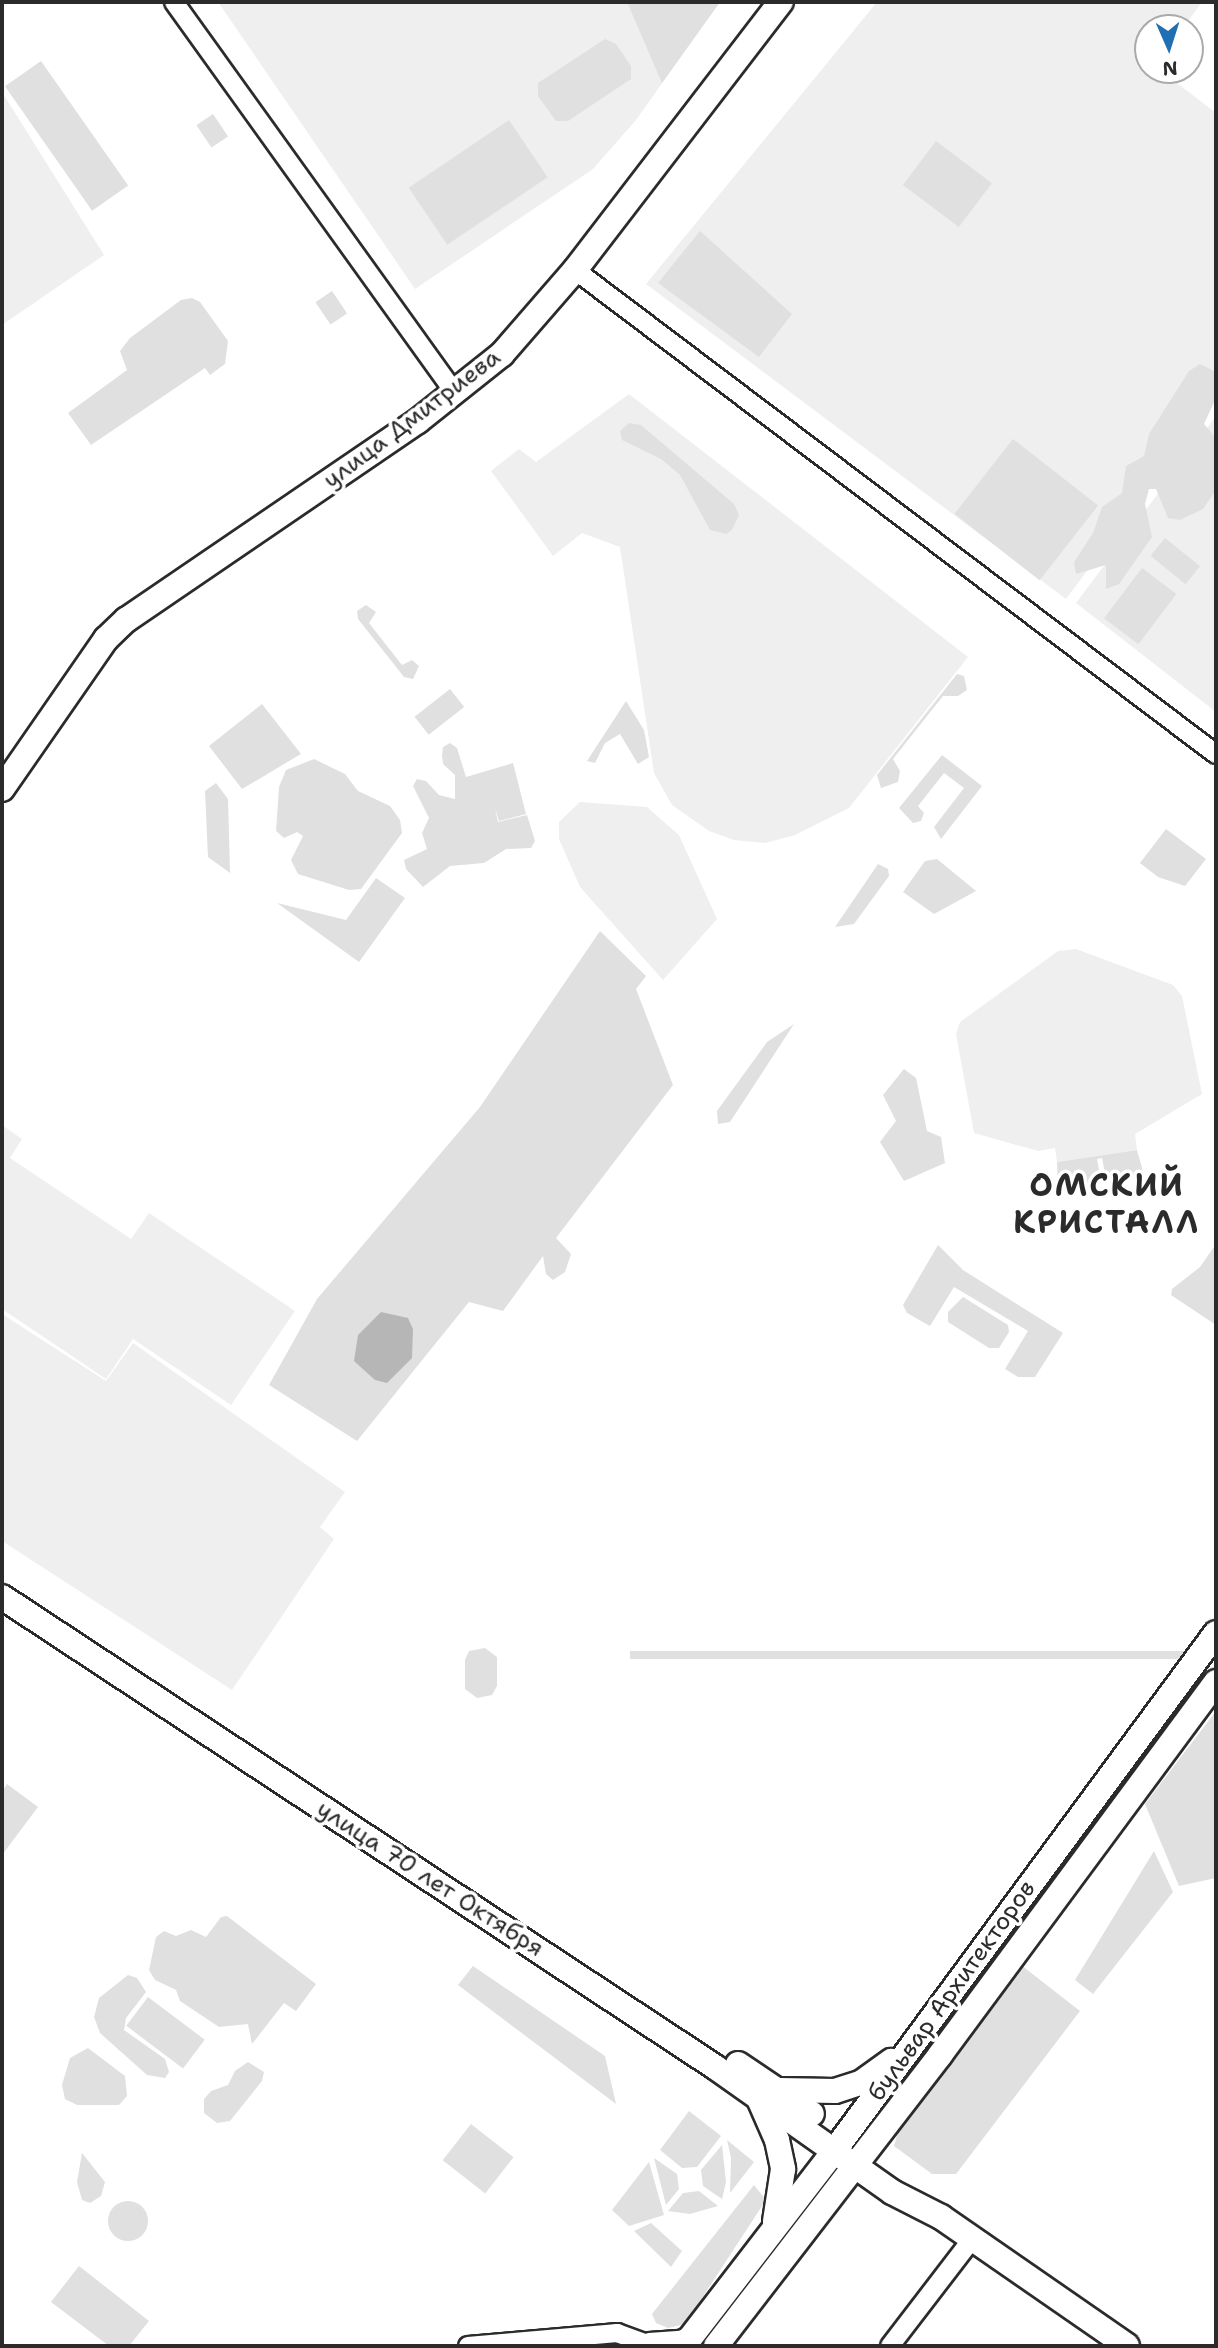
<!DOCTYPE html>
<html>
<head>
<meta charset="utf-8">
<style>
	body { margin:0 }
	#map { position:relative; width:1218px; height:2348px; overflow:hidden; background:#fff; font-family:"Shantell Sans",sans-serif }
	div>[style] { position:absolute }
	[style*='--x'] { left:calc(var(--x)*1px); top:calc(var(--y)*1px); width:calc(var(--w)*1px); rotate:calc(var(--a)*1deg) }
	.built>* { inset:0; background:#efefef }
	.green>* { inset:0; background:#e0e0e0; transform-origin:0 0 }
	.round { border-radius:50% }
	.water>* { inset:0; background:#b6b6b6 }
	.roads { filter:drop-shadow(2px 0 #2b2b2b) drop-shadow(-2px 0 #2b2b2b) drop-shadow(0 2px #2b2b2b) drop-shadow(0 -2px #2b2b2b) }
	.street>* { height:18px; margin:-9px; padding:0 9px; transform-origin:9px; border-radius:9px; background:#fff }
	.secondary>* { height:24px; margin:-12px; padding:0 12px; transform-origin:12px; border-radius:12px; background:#fff }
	span { translate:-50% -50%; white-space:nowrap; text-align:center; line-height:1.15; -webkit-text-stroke:7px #fff; paint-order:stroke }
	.street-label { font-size:24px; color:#2b2b2b }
	.district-label { font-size:32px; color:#2b2b2b; font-weight:700; letter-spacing:2px }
	.frame { position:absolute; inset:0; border:4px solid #2b2b2b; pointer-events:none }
	.north { position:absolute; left:1134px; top:14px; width:70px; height:70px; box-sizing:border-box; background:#fff; border:2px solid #aaa; border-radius:50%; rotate:177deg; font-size:19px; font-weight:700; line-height:28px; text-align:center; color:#2b2b2b }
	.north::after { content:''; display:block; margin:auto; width:24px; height:32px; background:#1f6fb2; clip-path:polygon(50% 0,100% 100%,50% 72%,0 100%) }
</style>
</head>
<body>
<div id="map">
	<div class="built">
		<i style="clip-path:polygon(218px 2px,720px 2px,636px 120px,593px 169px,415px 289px)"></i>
		<i style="clip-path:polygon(877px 2px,1202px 2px,1183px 28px,1148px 28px,1148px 70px,1160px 70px,1216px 113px,1216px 398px,1066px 599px,646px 284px)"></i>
		<i style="clip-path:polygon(2px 92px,104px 255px,2px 325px)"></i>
		<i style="clip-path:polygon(629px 394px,968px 657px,849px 808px,795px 835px,765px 843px,734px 840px,709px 831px,672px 805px,654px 773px,620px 547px,582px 533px,553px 556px,491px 471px,519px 449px,536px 462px)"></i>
		<i style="clip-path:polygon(1216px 416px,1216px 712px,1076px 603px)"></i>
		<i style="clip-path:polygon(580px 802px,647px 807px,679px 835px,717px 919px,663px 980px,580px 887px,559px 839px,559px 822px)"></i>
		<i style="clip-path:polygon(1076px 949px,1173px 985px,1182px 996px,1202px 1094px,1135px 1134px,1137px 1150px,1057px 1162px,1055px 1148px,1038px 1151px,974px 1133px,956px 1034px,960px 1022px,1058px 951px)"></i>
		<i style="clip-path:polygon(2px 1125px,22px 1139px,10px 1158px,131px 1239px,149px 1213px,295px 1311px,231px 1405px,133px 1339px,106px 1379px,2px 1309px)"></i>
		<i style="clip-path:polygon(2px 1314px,106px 1381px,133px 1343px,345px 1492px,320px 1527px,334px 1539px,232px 1690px,2px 1541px)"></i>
	</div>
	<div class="green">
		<i style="clip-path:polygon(627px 2px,720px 2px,662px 83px)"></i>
		<i style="clip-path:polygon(605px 39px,616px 44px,631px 66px,631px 79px,568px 121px,556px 121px,538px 96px,538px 83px)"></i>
		<i style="left:41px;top:61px;width:152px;height:44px;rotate:55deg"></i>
		<i style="left:213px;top:114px;width:27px;height:20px;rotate:56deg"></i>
		<i style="left:509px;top:120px;width:69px;height:121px;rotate:56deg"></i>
		<i style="left:936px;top:141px;width:70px;height:55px;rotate:37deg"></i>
		<i style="clip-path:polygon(700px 231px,792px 314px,759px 357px,658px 283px)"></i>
		<i style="left:332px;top:291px;width:27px;height:20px;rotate:56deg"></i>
		<i style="clip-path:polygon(192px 298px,200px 302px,228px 341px,225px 364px,210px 375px,205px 368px,91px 445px,68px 413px,127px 370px,120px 351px,130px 338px,181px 300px)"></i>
		<i style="clip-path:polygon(1200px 364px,1216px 372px,1216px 398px,1204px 424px,1216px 438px,1216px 490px,1203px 509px,1180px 520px,1168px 518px,1156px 489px,1149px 489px,1145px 504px,1152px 537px,1119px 584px,1106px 589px,1106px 565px,1076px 574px,1074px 562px,1093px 533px,1102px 507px,1122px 493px,1126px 466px,1144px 456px,1149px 434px,1189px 371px)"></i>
		<i style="clip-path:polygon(629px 423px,641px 425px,734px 504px,739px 515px,732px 530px,726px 534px,710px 530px,680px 475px,661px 459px,622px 440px,620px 431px)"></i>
		<i style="left:1013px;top:439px;width:108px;height:95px;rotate:38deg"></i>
		<i style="left:1165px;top:538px;width:45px;height:23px;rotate:39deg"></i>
		<i style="left:1142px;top:568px;width:43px;height:63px;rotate:37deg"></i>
		<i style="clip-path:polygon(366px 605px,376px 612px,369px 623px,402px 665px,412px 660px,419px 666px,413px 679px,404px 677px,358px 619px,357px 611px)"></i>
		<i style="clip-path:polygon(957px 674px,964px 676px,967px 690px,958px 696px,943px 696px,893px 759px,900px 771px,898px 782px,881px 788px,877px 775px)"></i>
		<i style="left:450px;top:689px;width:23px;height:45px;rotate:52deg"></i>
		<i style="clip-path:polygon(626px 701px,644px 730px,649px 757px,638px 764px,620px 734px,605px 743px,595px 763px,587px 761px)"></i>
		<i style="clip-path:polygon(262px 704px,301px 754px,242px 789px,209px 746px)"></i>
		<i style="clip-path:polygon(450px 743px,457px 748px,466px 777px,513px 763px,526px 814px,499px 821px,495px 808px,498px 822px,527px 815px,535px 841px,531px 848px,506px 849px,484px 863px,450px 866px,423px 887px,406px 869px,404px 860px,427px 849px,422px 833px,429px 818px,413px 786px,417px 779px,426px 781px,439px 795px,455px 799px,455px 775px,443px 764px,442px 755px,443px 747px)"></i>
		<i style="clip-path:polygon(942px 755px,982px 786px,941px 839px,934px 827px,964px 788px,944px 773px,918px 806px,924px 813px,921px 821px,913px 823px,899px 808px)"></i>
		<i style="clip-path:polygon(314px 759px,345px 774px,358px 791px,390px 806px,400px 820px,402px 833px,361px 889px,349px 890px,298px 874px,291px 860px,303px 836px,297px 832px,284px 838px,276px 831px,279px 787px,286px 770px)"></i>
		<i style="clip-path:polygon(216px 783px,228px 799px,230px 873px,208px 857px,205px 791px)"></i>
		<i style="clip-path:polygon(1166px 829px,1206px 859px,1185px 886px,1158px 877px,1140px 863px)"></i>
		<i style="clip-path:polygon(937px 859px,976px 891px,934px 914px,903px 892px,925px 861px)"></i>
		<i style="clip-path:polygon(878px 864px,888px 869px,889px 876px,854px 924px,835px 927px)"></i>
		<i style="clip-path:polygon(376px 878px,405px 898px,359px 962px,277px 903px,346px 920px)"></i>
		<i style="clip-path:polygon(600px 931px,646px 976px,636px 989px,673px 1085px,556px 1238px,571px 1254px,565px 1272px,553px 1280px,546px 1274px,543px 1256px,503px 1311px,469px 1302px,357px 1441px,269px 1385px,317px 1299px,480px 1107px)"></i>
		<i style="clip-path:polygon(794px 1024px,730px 1122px,718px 1124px,717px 1111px,767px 1042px)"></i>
		<i style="clip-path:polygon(904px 1069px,916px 1078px,927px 1131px,941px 1137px,945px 1163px,904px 1181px,880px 1142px,896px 1121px,883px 1095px)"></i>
		<i style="clip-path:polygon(1137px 1150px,1144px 1175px,1114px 1180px,1105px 1174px,1102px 1158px,1097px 1159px,1100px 1175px,1094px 1184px,1058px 1189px,1057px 1162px)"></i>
		<i style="clip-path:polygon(1216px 1244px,1216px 1325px,1171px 1295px,1172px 1289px,1200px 1267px)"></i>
		<i style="clip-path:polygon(938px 1245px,963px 1270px,1063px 1333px,1035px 1377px,1018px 1377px,1005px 1369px,1028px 1331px,954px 1287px,930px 1326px,907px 1313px,903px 1305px)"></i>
		<i style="clip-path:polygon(963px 1297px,1008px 1325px,1009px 1332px,999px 1348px,989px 1348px,948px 1322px,948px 1312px)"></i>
		<i style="clip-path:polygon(485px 1648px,497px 1657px,497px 1686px,492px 1695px,477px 1698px,465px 1689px,465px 1660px,469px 1651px)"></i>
		<i style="left:1216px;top:1651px;width:8px;height:586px;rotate:90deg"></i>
		<i style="clip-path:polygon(1216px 1711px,1216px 1878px,1179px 1886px,1145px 1804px)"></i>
		<i style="clip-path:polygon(7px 1784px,38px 1807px,2px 1855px,2px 1792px)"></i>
		<i style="clip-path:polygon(1154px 1851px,1173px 1892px,1093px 1994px,1075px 1980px)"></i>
		<i style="clip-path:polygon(227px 1916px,316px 1984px,296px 2011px,284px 2003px,252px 2044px,248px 2024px,219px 2027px,180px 2001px,176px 1990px,155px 1980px,149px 1970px,156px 1937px,164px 1931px,176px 1936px,191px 1930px,206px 1937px,221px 1917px)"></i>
		<i style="clip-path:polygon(1021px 1965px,1080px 2011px,956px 2174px,932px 2174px,894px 2146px,898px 2132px)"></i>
		<i style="clip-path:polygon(473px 1966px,605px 2056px,616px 2104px,458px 1985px)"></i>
		<i style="clip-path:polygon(128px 1975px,137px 1978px,146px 1992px,126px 2018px,124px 2030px,165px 2059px,169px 2072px,165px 2078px,147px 2075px,100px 2033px,94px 2017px,99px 1998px)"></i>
		<i style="left:148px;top:1997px;width:71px;height:36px;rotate:37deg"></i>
		<i style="clip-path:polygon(88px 2048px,125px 2076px,127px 2096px,119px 2105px,77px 2105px,65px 2099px,62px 2085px,70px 2058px)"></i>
		<i style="clip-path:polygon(248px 2062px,264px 2072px,262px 2081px,230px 2121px,217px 2123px,204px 2113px,204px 2099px,211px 2091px,228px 2085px,235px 2071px)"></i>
		<i style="clip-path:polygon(689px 2111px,721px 2136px,697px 2167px,682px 2168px,660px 2150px)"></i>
		<i style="left:471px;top:2124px;width:54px;height:46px;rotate:38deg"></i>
		<i style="clip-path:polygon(727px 2140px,754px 2162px,730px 2193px,731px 2158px)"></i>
		<i style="clip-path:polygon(722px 2145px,726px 2182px,722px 2199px,703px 2186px,701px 2170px)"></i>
		<i style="clip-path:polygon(82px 2153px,105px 2182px,101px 2196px,90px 2203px,82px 2200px,77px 2182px)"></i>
		<i style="clip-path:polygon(654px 2158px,677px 2174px,679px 2189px,666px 2205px)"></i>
		<i style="clip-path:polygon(649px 2162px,664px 2215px,629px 2226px,612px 2210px)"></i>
		<i style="clip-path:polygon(754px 2185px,766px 2200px,685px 2324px,668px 2328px,656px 2323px,652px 2314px)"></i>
		<i style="clip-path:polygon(699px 2191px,718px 2206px,690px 2214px,668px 2211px,683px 2193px)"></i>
		<i class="round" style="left:108px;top:2201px;width:40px;height:40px"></i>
		<i style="clip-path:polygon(651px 2223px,682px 2251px,671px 2267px,634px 2231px)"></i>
		<i style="clip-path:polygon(79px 2266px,149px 2321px,129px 2346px,109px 2346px,51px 2302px)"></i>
	</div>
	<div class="water">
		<i style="clip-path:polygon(381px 1312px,408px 1318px,413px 1329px,412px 1358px,387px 1383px,375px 1380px,354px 1361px,358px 1335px)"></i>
	</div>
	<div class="roads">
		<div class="street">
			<i style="--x:174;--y:2;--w:481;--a:54.3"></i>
			<i style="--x:575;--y:270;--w:803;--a:37.06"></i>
			<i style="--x:649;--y:2342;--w:32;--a:-4"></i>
			<i style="--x:681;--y:2340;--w:16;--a:-27"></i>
			<i style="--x:468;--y:2346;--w:150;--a:-5"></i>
			<i style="--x:617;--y:2333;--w:37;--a:20"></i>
			<i style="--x:890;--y:2346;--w:135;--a:-52.5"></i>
		</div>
		<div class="secondary">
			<i style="--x:2;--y:789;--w:183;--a:-55.3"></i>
			<i style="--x:106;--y:639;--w:28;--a:-44"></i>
			<i style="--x:126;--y:620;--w:353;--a:-34.3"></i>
			<i style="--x:418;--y:421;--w:107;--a:-38.6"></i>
			<i style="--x:502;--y:354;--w:111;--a:-49"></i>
			<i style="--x:575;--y:270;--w:338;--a:-52.5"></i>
			<i style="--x:2;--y:1597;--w:854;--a:33.39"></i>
			<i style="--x:715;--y:2067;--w:217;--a:35.2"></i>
			<i style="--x:892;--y:2192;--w:55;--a:27"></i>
			<i style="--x:941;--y:2217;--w:226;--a:34.7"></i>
			<i style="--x:738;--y:2064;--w:89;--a:34"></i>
			<i style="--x:779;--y:2090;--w:56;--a:1"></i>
			<i style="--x:835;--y:2091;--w:28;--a:-18"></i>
			<i style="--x:862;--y:2082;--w:36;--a:-36"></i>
			<i style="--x:759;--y:2099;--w:45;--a:66.3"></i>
			<i style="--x:777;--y:2140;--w:30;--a:78"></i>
			<i style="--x:783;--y:2169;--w:53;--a:98.7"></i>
			<i style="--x:684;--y:2346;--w:247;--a:-52.4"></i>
			<i style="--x:835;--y:2150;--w:642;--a:-53.61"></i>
			<i style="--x:716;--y:2346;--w:367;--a:-52.4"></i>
			<i style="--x:940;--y:2055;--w:464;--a:-53.5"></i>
		</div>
	</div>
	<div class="street-label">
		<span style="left:412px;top:419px;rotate:-37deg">улица Дмитриева</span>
		<span style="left:430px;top:1879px;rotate:33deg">улица 70 лет Октября</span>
		<span style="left:952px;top:1991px;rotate:-54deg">бульвар Архитекторов</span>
	</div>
	<div class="district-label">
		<span style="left:1107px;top:1204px">ОМСКИЙ<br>КРИСТАЛЛ</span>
	</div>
	<div class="frame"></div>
	<div class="north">N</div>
</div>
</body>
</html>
